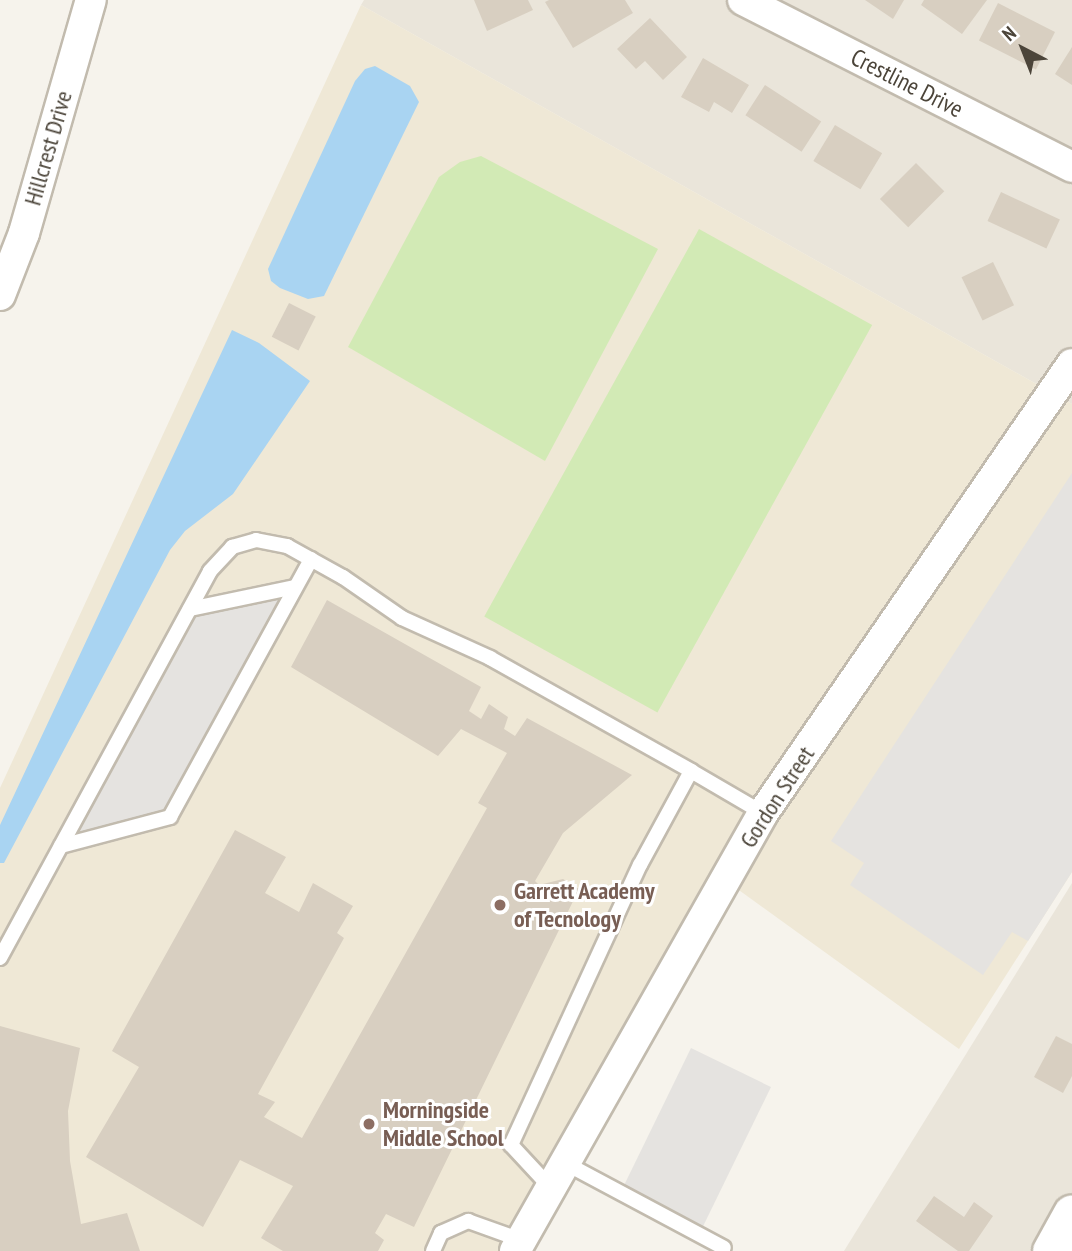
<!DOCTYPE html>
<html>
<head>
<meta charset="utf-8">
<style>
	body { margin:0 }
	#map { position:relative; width:1072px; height:1251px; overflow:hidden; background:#f6f3ec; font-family:"PT Sans Narrow",sans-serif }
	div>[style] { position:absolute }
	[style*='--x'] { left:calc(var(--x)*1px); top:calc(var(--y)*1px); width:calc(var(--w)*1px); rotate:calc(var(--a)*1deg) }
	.residential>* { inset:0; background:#eae5da }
	.education>* { inset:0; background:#efe8d6 }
	.green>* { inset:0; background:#d2eab5; transform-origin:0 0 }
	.parking>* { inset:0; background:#e5e3e0; transform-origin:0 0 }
	.water>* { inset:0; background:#a9d4f2 }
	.building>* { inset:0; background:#d8cfc1; transform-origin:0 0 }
	.roads { filter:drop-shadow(2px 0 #c2bbae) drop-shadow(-2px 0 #c2bbae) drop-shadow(0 2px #c2bbae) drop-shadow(0 -2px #c2bbae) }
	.service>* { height:14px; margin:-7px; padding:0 7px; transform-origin:7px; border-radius:7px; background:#fff }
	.minor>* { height:30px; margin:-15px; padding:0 15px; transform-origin:15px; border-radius:15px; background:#fff }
	.tertiary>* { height:37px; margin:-18.5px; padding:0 18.5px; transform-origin:18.5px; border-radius:18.5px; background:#fff }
	.dots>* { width:19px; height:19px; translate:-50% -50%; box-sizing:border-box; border:4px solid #fff; border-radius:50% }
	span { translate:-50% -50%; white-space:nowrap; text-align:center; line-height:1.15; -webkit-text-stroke:6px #fff; paint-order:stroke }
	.street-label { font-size:24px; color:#4b4439 }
	.education-label { font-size:24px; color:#785e54; font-weight:700 }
	.left { translate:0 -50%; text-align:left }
	.north { position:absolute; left:988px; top:14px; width:70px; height:70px; -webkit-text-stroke:5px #fff; paint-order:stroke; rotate:318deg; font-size:19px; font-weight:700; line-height:28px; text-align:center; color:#4b4439 }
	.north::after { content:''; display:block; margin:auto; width:24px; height:32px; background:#4b4439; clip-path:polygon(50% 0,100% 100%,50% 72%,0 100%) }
</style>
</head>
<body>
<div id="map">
	<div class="residential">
		<i style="clip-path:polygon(364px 0,1072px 0,1072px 404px,361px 5px)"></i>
		<i style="clip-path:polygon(1072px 883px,1072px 1251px,844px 1251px)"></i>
	</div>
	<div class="education">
		<i style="clip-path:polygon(361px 5px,1072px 404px,1072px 872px,959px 1049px,725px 880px,515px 1251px,0 1251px,0 788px)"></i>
	</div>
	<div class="green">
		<i style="clip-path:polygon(481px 156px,658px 249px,545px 461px,348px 347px,439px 177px,460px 162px)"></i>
		<i style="left:699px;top:229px;width:198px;height:443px;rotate:29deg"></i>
	</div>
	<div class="parking">
		<i style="clip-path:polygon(1072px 473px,1072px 872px,1028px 941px,1012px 932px,983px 975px,850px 885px,864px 863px,831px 841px)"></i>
		<i style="clip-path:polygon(295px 587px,170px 817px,61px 846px,190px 609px)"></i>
		<i style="left:691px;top:1048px;width:89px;height:168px;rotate:26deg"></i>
	</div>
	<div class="water">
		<i style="clip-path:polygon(375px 66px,410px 86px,419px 102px,324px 296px,308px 299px,280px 288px,271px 281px,268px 269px,355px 81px,365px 69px)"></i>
		<i style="clip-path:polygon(232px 330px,259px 343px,310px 381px,233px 494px,185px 531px,170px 550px,4px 863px,0 863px,0 825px)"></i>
	</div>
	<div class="building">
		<i style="clip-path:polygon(474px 0,528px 0,533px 10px,487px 31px)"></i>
		<i style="clip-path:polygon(549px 0,625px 0,633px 13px,573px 48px,545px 2px)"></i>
		<i style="clip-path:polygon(865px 0,904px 0,893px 19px)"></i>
		<i style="clip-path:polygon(924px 0,987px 0,962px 34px,921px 5px)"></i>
		<i style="left:998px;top:3px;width:64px;height:42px;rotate:27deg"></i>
		<i style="clip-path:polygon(650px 18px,687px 57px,663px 80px,645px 61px,636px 69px,617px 49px)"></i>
		<i style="clip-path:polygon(1072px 47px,1072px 85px,1055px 74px)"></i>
		<i style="clip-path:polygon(703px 58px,749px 85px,732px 113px,714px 102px,709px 112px,681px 97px)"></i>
		<i style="left:765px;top:85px;width:67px;height:36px;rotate:33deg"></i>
		<i style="left:835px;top:125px;width:55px;height:42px;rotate:31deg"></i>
		<i style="left:916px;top:163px;width:40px;height:51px;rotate:45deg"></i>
		<i style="left:1001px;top:192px;width:65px;height:32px;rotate:25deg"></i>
		<i style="left:993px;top:262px;width:48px;height:35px;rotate:64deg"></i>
		<i style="left:289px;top:303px;width:30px;height:38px;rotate:27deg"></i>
		<i style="clip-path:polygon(327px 600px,481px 687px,469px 711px,481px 719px,489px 704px,508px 717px,504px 729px,515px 736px,527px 718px,632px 775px,563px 833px,535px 881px,539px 885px,563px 879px,579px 889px,414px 1227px,386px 1214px,375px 1233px,384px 1240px,378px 1251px,283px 1251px,261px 1238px,293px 1186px,240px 1160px,203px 1227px,86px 1157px,139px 1067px,112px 1051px,235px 830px,286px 857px,265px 893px,299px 912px,313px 883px,353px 906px,337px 933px,344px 938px,258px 1094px,275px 1102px,264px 1117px,302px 1138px,487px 808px,478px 803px,507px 753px,461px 729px,438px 756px,291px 667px)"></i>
		<i style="clip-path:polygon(0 1026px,80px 1048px,68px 1111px,70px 1161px,81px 1224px,127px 1213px,140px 1251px,0 1251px)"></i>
		<i style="clip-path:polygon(1056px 1036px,1072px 1044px,1072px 1076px,1063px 1093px,1034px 1077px)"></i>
		<i style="clip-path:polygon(934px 1196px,964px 1217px,974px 1202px,993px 1216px,969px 1251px,958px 1251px,916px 1221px)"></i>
	</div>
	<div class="roads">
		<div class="service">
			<i style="--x:190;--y:609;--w:107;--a:-11.8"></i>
			<i style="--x:61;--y:846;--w:113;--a:-14.9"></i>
			<i style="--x:170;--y:817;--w:294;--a:-61.3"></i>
			<i style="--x:0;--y:958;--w:440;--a:-61.5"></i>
			<i style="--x:210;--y:571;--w:33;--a:-47"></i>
			<i style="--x:232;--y:547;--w:25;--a:-16"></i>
			<i style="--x:256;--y:540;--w:32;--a:11"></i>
			<i style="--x:287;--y:546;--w:64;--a:29"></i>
			<i style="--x:343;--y:577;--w:72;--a:34.8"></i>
			<i style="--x:402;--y:618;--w:97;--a:24.4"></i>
			<i style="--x:490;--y:658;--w:231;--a:29.3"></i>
			<i style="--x:565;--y:1163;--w:180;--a:28.1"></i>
			<i style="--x:551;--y:1188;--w:59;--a:-132.9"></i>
			<i style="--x:511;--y:1145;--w:308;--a:-65.3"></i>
			<i style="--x:640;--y:865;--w:107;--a:-61.5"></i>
			<i style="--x:691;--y:771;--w:83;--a:30.3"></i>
			<i style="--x:433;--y:1251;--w:20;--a:-66"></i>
			<i style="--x:441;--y:1233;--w:30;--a:-24"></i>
			<i style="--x:468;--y:1221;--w:56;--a:19.7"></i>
		</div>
		<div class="minor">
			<i style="--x:743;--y:0;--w:369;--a:26.9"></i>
			<i style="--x:0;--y:295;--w:66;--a:-68.8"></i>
			<i style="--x:24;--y:233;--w:242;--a:-74"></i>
			<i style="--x:515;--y:1251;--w:503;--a:-60.48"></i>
			<i style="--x:763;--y:813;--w:545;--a:-55.46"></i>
		</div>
		<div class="tertiary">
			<i style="--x:1051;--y:1251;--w:43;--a:-61.1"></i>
		</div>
	</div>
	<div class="dots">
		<i style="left:500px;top:905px;background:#8d6e63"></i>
		<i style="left:369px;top:1124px;background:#8d6e63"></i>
	</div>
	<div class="street-label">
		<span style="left:907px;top:83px;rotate:27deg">Crestline Drive</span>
		<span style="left:48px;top:148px;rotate:-74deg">Hillcrest Drive</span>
		<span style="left:777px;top:797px;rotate:-57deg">Gordon Street</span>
	</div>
	<div class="education-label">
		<span class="left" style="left:514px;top:905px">Garrett Academy<br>of Tecnology</span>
		<span class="left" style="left:383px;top:1124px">Morningside<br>Middle School</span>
	</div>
	<div class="north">N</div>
</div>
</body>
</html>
